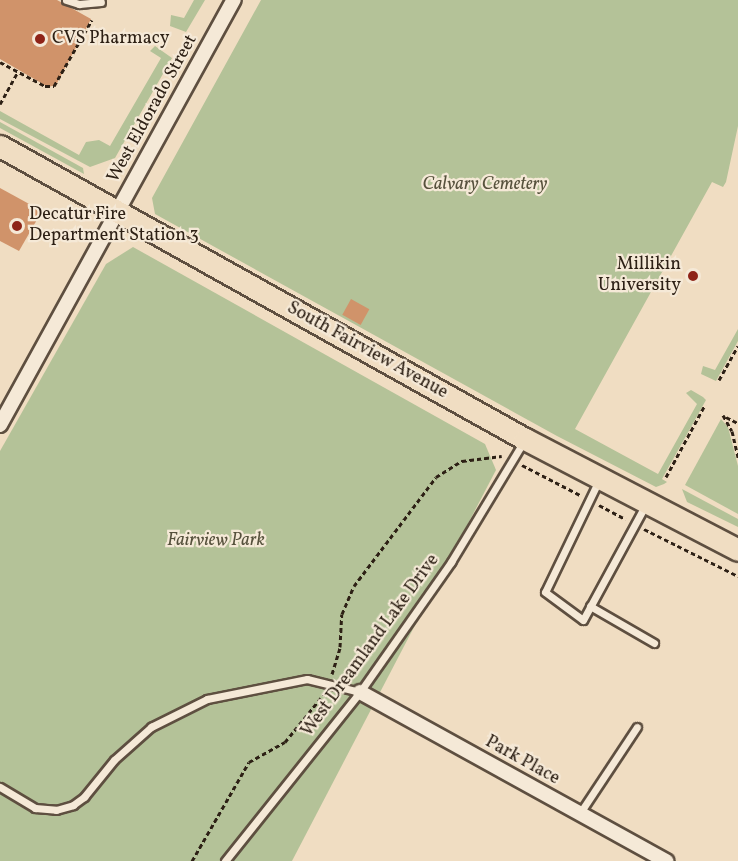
<!DOCTYPE html>
<html>
<head>
<meta charset="utf-8">
<style>
	body { margin:0 }
	#map { position:relative; width:738px; height:861px; overflow:hidden; background:#f0ddc2; font-family:Vollkorn,serif }
	div>[style] { position:absolute }
	[style*='--x'] { left:calc(var(--x)*1px); top:calc(var(--y)*1px); width:calc(var(--w)*1px); rotate:calc(var(--a)*1deg) }
	.green>* { inset:0; background:#b4c298 }
	.building>* { inset:0; background:#d0936a; transform-origin:0 0 }
	.path>* { height:3px; margin-top:-1.5px; transform-origin:0; background:repeating-linear-gradient(90deg,#2d2015 0 4.5px,transparent 0 7.5px) }
	.roads { filter:drop-shadow(2px 0 #5e4f40) drop-shadow(-2px 0 #5e4f40) drop-shadow(0 2px #5e4f40) drop-shadow(0 -2px #5e4f40) }
	.service>* { height:7px; margin:-3.5px; padding:0 3.5px; transform-origin:3.5px; border-radius:3.5px; background:#f5e9d7 }
	.minor>* { height:14px; margin:-7px; padding:0 7px; transform-origin:7px; border-radius:7px; background:#f5e9d7 }
	.primary>* { height:21px; margin:-10.5px; padding:0 10.5px; transform-origin:10.5px; border-radius:10.5px; background:#f0ddc2 }
	.dots>* { width:16px; height:16px; translate:-50% -50%; box-sizing:border-box; border:3px solid #f5e9d7; border-radius:50% }
	span { translate:-50% -50%; white-space:nowrap; text-align:center; line-height:1.15; -webkit-text-stroke:4.5px #f5e9d7; paint-order:stroke }
	.poi-label { font-size:18px; color:#2d2015 }
	.left { translate:0 -50%; text-align:left }
	.right { translate:-100% -50%; text-align:right }
	.street-label { font-size:18px; color:#2d2015 }
	.park-label { font-size:18px; color:#56513c; font-style:italic }
</style>
</head>
<body>
<div id="map">
	<div class="green">
		<i style="clip-path:polygon(194px 0,205px 0,186px 32px,170px 26px,171px 15px,184px 18px)"></i>
		<i style="clip-path:polygon(261px 0,738px 0,738px 126px,726px 182px,723px 187px,712px 182px,575px 429px,658px 474px,697px 404px,686px 393px,691px 390px,703px 397px,706px 400px,662px 479px,667px 482px,664px 484px,656px 487px,557px 436px,155px 214px,152px 198px)"></i>
		<i style="clip-path:polygon(155px 46px,172px 58px,115px 158px,90px 167px,0 119px,0 111px,79px 155px,86px 142px,99px 140px,110px 146px,161px 58px,150px 51px)"></i>
		<i style="clip-path:polygon(0 122px,83px 168px,84px 174px,0 128px)"></i>
		<i style="clip-path:polygon(133px 247px,485px 444px,496px 470px,292px 861px,0 861px,0 451px,106px 264px)"></i>
		<i style="clip-path:polygon(738px 329px,738px 341px,716px 381px,701px 374px,703px 366px,715px 370px)"></i>
		<i style="clip-path:polygon(721px 419px,728px 427px,738px 466px,738px 514px,685px 485px)"></i>
		<i style="clip-path:polygon(682px 489px,738px 519px,738px 527px,687px 502px)"></i>
	</div>
	<div class="building">
		<i style="clip-path:polygon(0 0,57px 0,91px 19px,56px 85px,48px 87px,0 59px)"></i>
		<i style="clip-path:polygon(0 188px,42px 211px,19px 251px,0 241px)"></i>
		<i style="left:351px;top:299px;width:21px;height:18px;rotate:29deg"></i>
	</div>
	<div class="path">
		<i style="--x:0;--y:62;--w:51;--a:28.1"></i>
		<i style="--x:45;--y:86;--w:9;--a:0"></i>
		<i style="--x:54;--y:86;--w:76;--a:-60.1"></i>
		<i style="--x:0;--y:104;--w:37;--a:-61"></i>
		<i style="--x:719;--y:380;--w:39;--a:-61"></i>
		<i style="--x:723;--y:415;--w:18;--a:61"></i>
		<i style="--x:732;--y:431;--w:28;--a:77"></i>
		<i style="--x:726;--y:417;--w:13;--a:27"></i>
		<i style="--x:522;--y:465;--w:65;--a:27.3"></i>
		<i style="--x:666;--y:477;--w:82;--a:-61.6"></i>
		<i style="--x:599;--y:505;--w:30;--a:28"></i>
		<i style="--x:644;--y:529;--w:105;--a:26.6"></i>
		<i style="--x:332;--y:674;--w:28;--a:-73"></i>
		<i style="--x:340;--y:647;--w:33;--a:-87"></i>
		<i style="--x:342;--y:614;--w:30;--a:-67"></i>
		<i style="--x:354;--y:586;--w:136;--a:-53"></i>
		<i style="--x:436;--y:477;--w:31;--a:-32"></i>
		<i style="--x:462;--y:461;--w:40;--a:-7.1"></i>
		<i style="--x:192;--y:861;--w:114;--a:-60.1"></i>
		<i style="--x:249;--y:762;--w:41;--a:-29.1"></i>
		<i style="--x:285;--y:742;--w:62;--a:-50.9"></i>
	</div>
	<div class="roads">
		<div class="service">
			<i style="--x:66;--y:0;--w:14;--a:17"></i>
			<i style="--x:79;--y:4;--w:22;--a:-5"></i>
			<i style="--x:599;--y:480;--w:124;--a:115.7"></i>
			<i style="--x:545;--y:592;--w:47;--a:36.4"></i>
			<i style="--x:583;--y:620;--w:130;--a:-61.5"></i>
			<i style="--x:590;--y:606;--w:74;--a:30"></i>
			<i style="--x:0;--y:787;--w:41;--a:31"></i>
			<i style="--x:35;--y:808;--w:21;--a:5"></i>
			<i style="--x:56;--y:810;--w:18;--a:-16"></i>
			<i style="--x:73;--y:805;--w:14;--a:-36"></i>
			<i style="--x:84;--y:797;--w:48;--a:-51"></i>
			<i style="--x:114;--y:760;--w:50;--a:-41.7"></i>
			<i style="--x:151;--y:727;--w:63;--a:-26.6"></i>
			<i style="--x:207;--y:699;--w:102;--a:-11.3"></i>
			<i style="--x:307;--y:679;--w:55;--a:13.8"></i>
			<i style="--x:580;--y:813;--w:103;--a:-56.5"></i>
			<i style="--x:225;--y:861;--w:216;--a:-51.4"></i>
			<i style="--x:360;--y:692;--w:159;--a:-55"></i>
			<i style="--x:451;--y:562;--w:141;--a:-58.9"></i>
		</div>
		<div class="minor">
			<i style="--x:0;--y:425;--w:485;--a:-61.2"></i>
			<i style="--x:360;--y:692;--w:350;--a:28.9"></i>
		</div>
		<div class="primary">
			<i style="--x:0;--y:146;--w:601;--a:29.17"></i>
			<i style="--x:525;--y:439;--w:240;--a:27.5"></i>
		</div>
	</div>
	<div class="dots">
		<i style="left:40px;top:39px;background:#8f2418"></i>
		<i style="left:17px;top:226px;background:#8f2418"></i>
		<i style="left:693px;top:276px;background:#8f2418"></i>
	</div>
	<div class="poi-label">
		<span class="left" style="left:52px;top:39px">CVS Pharmacy</span>
		<span class="left" style="left:29px;top:226px">Decatur Fire<br>Department Station 3</span>
		<span class="right" style="left:681px;top:276px">Millikin<br>University</span>
	</div>
	<div class="street-label">
		<span style="left:153px;top:109px;rotate:-61deg">West Eldorado Street</span>
		<span style="left:367px;top:351px;rotate:29deg">South Fairview Avenue</span>
		<span style="left:371px;top:646px;rotate:-54deg">West Dreamland Lake Drive</span>
		<span style="left:522px;top:761px;rotate:29deg">Park Place</span>
	</div>
	<div class="park-label">
		<span style="left:485px;top:185px">Calvary Cemetery</span>
		<span style="left:216px;top:541px">Fairview Park</span>
	</div>
</div>
</body>
</html>
